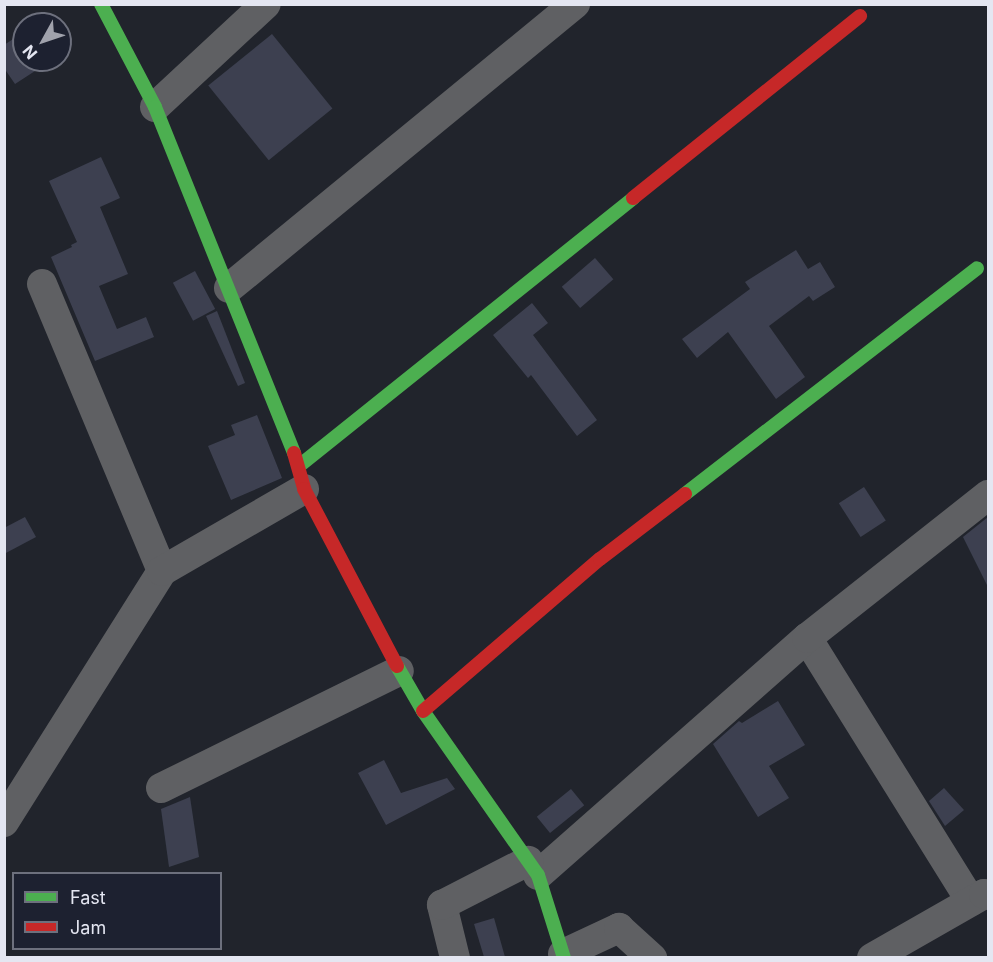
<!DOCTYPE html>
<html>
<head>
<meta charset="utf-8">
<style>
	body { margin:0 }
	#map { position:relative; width:993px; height:962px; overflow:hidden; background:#21242c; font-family:Inter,sans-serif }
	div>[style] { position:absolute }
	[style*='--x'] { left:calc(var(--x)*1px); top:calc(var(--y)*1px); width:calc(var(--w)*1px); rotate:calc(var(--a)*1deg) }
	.building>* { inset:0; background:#3d4050; transform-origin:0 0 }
	.street>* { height:30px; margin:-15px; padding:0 15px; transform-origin:15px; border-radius:15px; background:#5f6063 }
	.fast>* { height:14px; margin:-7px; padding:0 7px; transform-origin:7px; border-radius:7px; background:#4caf50 }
	.jam>* { height:14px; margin:-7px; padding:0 7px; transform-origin:7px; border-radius:7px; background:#c62828 }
	span { translate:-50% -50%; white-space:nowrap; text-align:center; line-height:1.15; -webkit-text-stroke:5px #1d2130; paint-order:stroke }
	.frame { position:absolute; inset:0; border:6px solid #e4e6f1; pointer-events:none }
	.legend { position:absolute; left:12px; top:872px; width:210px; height:78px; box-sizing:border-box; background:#1d2130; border:2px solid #6d707d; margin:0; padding:8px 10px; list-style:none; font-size:18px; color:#e4e6f1 }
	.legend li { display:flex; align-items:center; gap:12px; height:30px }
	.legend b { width:30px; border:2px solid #6d707d }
	.north { position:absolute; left:12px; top:12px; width:60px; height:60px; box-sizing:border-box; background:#1d2130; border:2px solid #6d707d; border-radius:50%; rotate:230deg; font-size:16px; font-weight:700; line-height:24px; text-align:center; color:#e4e6f1 }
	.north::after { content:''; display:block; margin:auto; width:21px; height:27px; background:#a0a2ac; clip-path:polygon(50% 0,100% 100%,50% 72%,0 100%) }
</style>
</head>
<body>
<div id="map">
	<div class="building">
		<i style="clip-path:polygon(49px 15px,55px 24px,36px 24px)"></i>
		<i style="clip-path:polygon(24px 32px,24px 60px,52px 60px,15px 84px,4px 68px,4px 45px)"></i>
		<i style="clip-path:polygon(60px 32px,71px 48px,60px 55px)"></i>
		<i style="left:272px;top:34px;width:96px;height:82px;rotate:51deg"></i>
		<i style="clip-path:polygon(101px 157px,120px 198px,100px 207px,128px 274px,99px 286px,117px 329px,146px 317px,154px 337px,95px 361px,51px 257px,72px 247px,71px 245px,77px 242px,49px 181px)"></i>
		<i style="clip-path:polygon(796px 250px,808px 269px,820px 262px,835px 287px,813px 301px,809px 296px,769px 326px,805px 377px,776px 399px,728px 332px,697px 358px,682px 339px,750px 289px,745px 282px)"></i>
		<i style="left:595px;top:258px;width:28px;height:44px;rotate:49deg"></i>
		<i style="left:195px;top:271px;width:43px;height:25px;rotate:62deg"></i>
		<i style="clip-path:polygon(532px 303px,548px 323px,533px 335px,597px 420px,577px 436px,531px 375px,528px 378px,493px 335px)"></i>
		<i style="clip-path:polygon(217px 311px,245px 383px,238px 386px,206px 316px)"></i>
		<i style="clip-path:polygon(257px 415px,282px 478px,231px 500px,208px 446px,235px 435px,231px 425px)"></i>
		<i style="left:864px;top:487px;width:40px;height:30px;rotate:57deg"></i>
		<i style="clip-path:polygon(25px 517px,36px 537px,4px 554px,4px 528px)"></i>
		<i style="clip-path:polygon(988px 517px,988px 587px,963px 537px)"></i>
		<i style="clip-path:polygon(778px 701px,805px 745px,769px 766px,789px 798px,758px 817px,713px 744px,739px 721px,742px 723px)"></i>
		<i style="clip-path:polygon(384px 760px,401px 793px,447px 778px,455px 789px,386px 825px,358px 773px)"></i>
		<i style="clip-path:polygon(944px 788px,964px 810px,945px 826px,929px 801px)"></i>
		<i style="left:571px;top:789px;width:21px;height:44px;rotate:51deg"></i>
		<i style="clip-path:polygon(190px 797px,199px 857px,169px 867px,161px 809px)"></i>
		<i style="clip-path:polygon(494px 918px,505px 957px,484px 957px,474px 924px)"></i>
	</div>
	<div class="street">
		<i style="--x:155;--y:107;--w:151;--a:-42.9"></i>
		<i style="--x:42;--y:284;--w:311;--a:67.3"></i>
		<i style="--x:229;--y:288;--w:448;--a:-39.4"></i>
		<i style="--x:807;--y:638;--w:310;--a:58.1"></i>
		<i style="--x:161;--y:788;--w:265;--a:-26.2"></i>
		<i style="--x:4;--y:822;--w:297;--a:-57.8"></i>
		<i style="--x:162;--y:571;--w:164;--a:-30"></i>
		<i style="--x:538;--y:875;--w:359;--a:-41.4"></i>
		<i style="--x:807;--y:638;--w:231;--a:-38.3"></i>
		<i style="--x:563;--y:954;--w:62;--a:-24.9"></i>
		<i style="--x:619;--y:928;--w:45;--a:42.3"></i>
		<i style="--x:455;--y:958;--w:55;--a:-103.8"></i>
		<i style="--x:442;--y:905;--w:97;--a:-27.1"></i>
		<i style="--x:872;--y:958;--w:129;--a:-29.7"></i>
		<i style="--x:984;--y:894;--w:4;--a:14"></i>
	</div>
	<div class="fast">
		<i style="--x:101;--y:4;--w:116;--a:62.3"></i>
		<i style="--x:155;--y:107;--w:373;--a:68.1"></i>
		<i style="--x:299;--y:466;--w:428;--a:-38.7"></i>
		<i style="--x:685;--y:494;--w:369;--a:-37.7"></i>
		<i style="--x:397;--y:666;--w:52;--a:60"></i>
		<i style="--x:423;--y:711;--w:200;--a:55"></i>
		<i style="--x:538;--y:875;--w:87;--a:72.6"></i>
	</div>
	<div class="jam">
		<i style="--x:633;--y:198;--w:291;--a:-38.7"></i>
		<i style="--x:294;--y:453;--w:37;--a:74"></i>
		<i style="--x:304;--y:489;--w:200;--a:62.3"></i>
		<i style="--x:423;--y:711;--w:233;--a:-40.7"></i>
		<i style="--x:600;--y:559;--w:107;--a:-37.4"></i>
	</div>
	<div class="frame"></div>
	<ul class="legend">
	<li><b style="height:8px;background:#4caf50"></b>Fast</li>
	<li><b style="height:8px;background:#c62828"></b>Jam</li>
	</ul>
	<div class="north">N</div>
</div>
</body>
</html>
